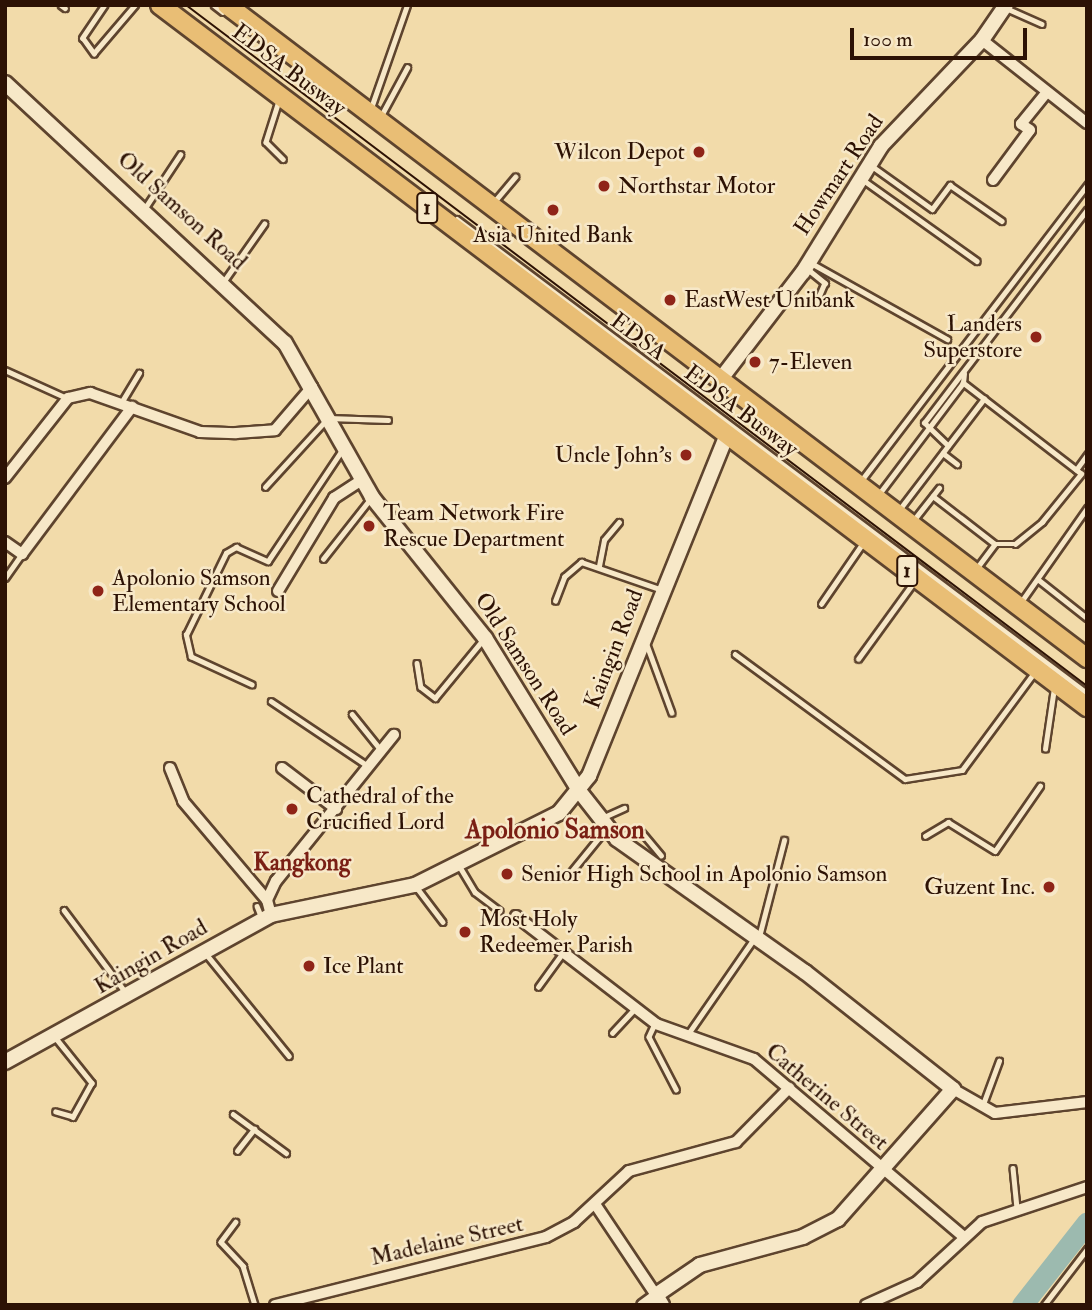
<!DOCTYPE html>
<html>
<head>
<meta charset="utf-8">
<style>
	body { margin:0 }
	#map { position:relative; width:1092px; height:1310px; overflow:hidden; background:#f2dbaa; font-family:"IM FELL Double Pica",serif }
	div>[style] { position:absolute }
	[style*='--x'] { left:calc(var(--x)*1px); top:calc(var(--y)*1px); width:calc(var(--w)*1px); rotate:calc(var(--a)*1deg) }
	.river>* { height:21px; margin:-10.5px; padding:0 10.5px; transform-origin:10.5px; border-radius:10.5px; background:#9cbaaf }
	.roads { filter:drop-shadow(2px 0 #5e442e) drop-shadow(-2px 0 #5e442e) drop-shadow(0 2px #5e442e) drop-shadow(0 -2px #5e442e) }
	.lane>* { height:4.5px; margin:-2.25px; padding:0 2.25px; transform-origin:2.25px; border-radius:2.25px; background:#f7e8c8 }
	.street>* { height:10px; margin:-5px; padding:0 5px; transform-origin:5px; border-radius:5px; background:#f7e8c8 }
	.secondary>* { height:14px; margin:-7px; padding:0 7px; transform-origin:7px; border-radius:7px; background:#f7e8c8 }
	.highway>* { height:18px; margin:-9px; padding:0 9px; transform-origin:9px; border-radius:9px; background:#e9be75 }
	.tram>* { height:2px; margin:-1px; padding:0 1px; transform-origin:1px; border-radius:1px; background:#2d1204 }
	.dots>* { width:19px; height:19px; translate:-50% -50%; box-sizing:border-box; border:4px solid #f7e8c8; border-radius:50% }
	span { translate:-50% -50%; white-space:nowrap; text-align:center; line-height:1.15; -webkit-text-stroke:5px #f7e8c8; paint-order:stroke }
	.shield-label span { padding:2px 5px; background:#f7e8c8; border:2px solid; border-radius:5px; -webkit-text-stroke-width:0 }
	.shield-label { font-size:21px; color:#2d1204; font-weight:700 }
	.street-label { font-size:23px; color:#2d1204 }
	.poi-label { font-size:23px; color:#2d1204 }
	.right { translate:-100% -50%; text-align:right }
	.left { translate:0 -50%; text-align:left }
	.neighbourhood-label { font-size:24px; color:#7a1f14; font-weight:700 }
	.quarter-label { font-size:26px; color:#7a1f14; font-weight:700 }
	.frame { position:absolute; inset:0; border:7px solid #2d1204; pointer-events:none }
	.scale { position:absolute; left:850px; top:28px; width:177px; height:32px; box-sizing:border-box; border:4px solid #2d1204; border-top:0; padding-left:9px; font-size:21px; line-height:24px; white-space:nowrap; color:#2d1204; -webkit-text-stroke:5px #f7e8c8; paint-order:stroke }
</style>
</head>
<body>
<div id="map">
	<div class="river">
		<i style="--x:1022;--y:1305;--w:105;--a:-51.9"></i>
	</div>
	<div class="roads">
		<div class="lane">
			<i style="--x:61;--y:5;--w:5;--a:37"></i>
			<i style="--x:105;--y:5;--w:40;--a:124"></i>
			<i style="--x:83;--y:38;--w:19;--a:54"></i>
			<i style="--x:94;--y:53;--w:63;--a:-49.5"></i>
			<i style="--x:214;--y:5;--w:11;--a:38"></i>
			<i style="--x:1006;--y:8;--w:39;--a:24"></i>
			<i style="--x:279;--y:101;--w:43;--a:107.6"></i>
			<i style="--x:266;--y:142;--w:24;--a:45"></i>
			<i style="--x:371;--y:108;--w:109;--a:-70.7"></i>
			<i style="--x:381;--y:116;--w:55;--a:-61.6"></i>
			<i style="--x:872;--y:166;--w:74;--a:35.6"></i>
			<i style="--x:932;--y:209;--w:30;--a:-53"></i>
			<i style="--x:950;--y:185;--w:63;--a:34.7"></i>
			<i style="--x:862;--y:179;--w:141;--a:35.5"></i>
			<i style="--x:494;--y:202;--w:33;--a:-50"></i>
			<i style="--x:145;--y:208;--w:64;--a:-56.6"></i>
			<i style="--x:457;--y:219;--w:788;--a:36.96"></i>
			<i style="--x:813;--y:264;--w:154;--a:29.2"></i>
			<i style="--x:809;--y:270;--w:21;--a:39"></i>
			<i style="--x:825;--y:283;--w:23;--a:113"></i>
			<i style="--x:224;--y:281;--w:70;--a:-54.9"></i>
			<i style="--x:5;--y:370;--w:68;--a:24.3"></i>
			<i style="--x:121;--y:403;--w:35;--a:-59"></i>
			<i style="--x:948;--y:446;--w:33;--a:-136"></i>
			<i style="--x:924;--y:423;--w:268;--a:-52.6"></i>
			<i style="--x:943;--y:453;--w:18;--a:38"></i>
			<i style="--x:1076;--y:470;--w:19;--a:-54"></i>
			<i style="--x:860;--y:482;--w:374;--a:-52.6"></i>
			<i style="--x:265;--y:487;--w:93;--a:-47.6"></i>
			<i style="--x:328;--y:418;--w:60;--a:1.9"></i>
			<i style="--x:879;--y:494;--w:139;--a:-52.9"></i>
			<i style="--x:963;--y:383;--w:9;--a:-84"></i>
			<i style="--x:933;--y:496;--w:78;--a:37.7"></i>
			<i style="--x:995;--y:544;--w:20;--a:0"></i>
			<i style="--x:1015;--y:544;--w:35;--a:-39"></i>
			<i style="--x:1042;--y:522;--w:62;--a:-50.9"></i>
			<i style="--x:1081;--y:474;--w:149;--a:-142.4"></i>
			<i style="--x:899;--y:510;--w:140;--a:-52.6"></i>
			<i style="--x:913;--y:521;--w:42;--a:-51.8"></i>
			<i style="--x:323;--y:559;--w:78;--a:-51.8"></i>
			<i style="--x:599;--y:566;--w:26;--a:-79"></i>
			<i style="--x:604;--y:540;--w:23;--a:-50"></i>
			<i style="--x:976;--y:569;--w:31;--a:-53"></i>
			<i style="--x:5;--y:578;--w:29;--a:-55"></i>
			<i style="--x:1039;--y:580;--w:61;--a:38.4"></i>
			<i style="--x:555;--y:601;--w:26;--a:-69"></i>
			<i style="--x:564;--y:577;--w:23;--a:-41"></i>
			<i style="--x:581;--y:562;--w:83;--a:18.9"></i>
			<i style="--x:1021;--y:602;--w:115;--a:-54.9"></i>
			<i style="--x:821;--y:604;--w:74;--a:-55.5"></i>
			<i style="--x:647;--y:645;--w:72;--a:69.8"></i>
			<i style="--x:735;--y:654;--w:211;--a:36.3"></i>
			<i style="--x:905;--y:779;--w:58;--a:-9"></i>
			<i style="--x:962;--y:770;--w:121;--a:-53.4"></i>
			<i style="--x:858;--y:659;--w:95;--a:-54"></i>
			<i style="--x:417;--y:663;--w:24;--a:81"></i>
			<i style="--x:421;--y:687;--w:18;--a:38"></i>
			<i style="--x:435;--y:698;--w:74;--a:-50.5"></i>
			<i style="--x:252;--y:685;--w:67;--a:-155.3"></i>
			<i style="--x:191;--y:657;--w:23;--a:-103"></i>
			<i style="--x:186;--y:635;--w:91;--a:-64"></i>
			<i style="--x:226;--y:553;--w:12;--a:-31"></i>
			<i style="--x:236;--y:547;--w:35;--a:24"></i>
			<i style="--x:268;--y:561;--w:133;--a:-56.3"></i>
			<i style="--x:271;--y:701;--w:117;--a:33.8"></i>
			<i style="--x:352;--y:714;--w:46;--a:51.1"></i>
			<i style="--x:1045;--y:749;--w:62;--a:-81.6"></i>
			<i style="--x:604;--y:817;--w:22;--a:-24"></i>
			<i style="--x:621;--y:836;--w:20;--a:-18"></i>
			<i style="--x:640;--y:830;--w:33;--a:50"></i>
			<i style="--x:925;--y:836;--w:27;--a:-31"></i>
			<i style="--x:948;--y:822;--w:55;--a:31.7"></i>
			<i style="--x:995;--y:851;--w:79;--a:-55.3"></i>
			<i style="--x:460;--y:867;--w:29;--a:59"></i>
			<i style="--x:475;--y:892;--w:31;--a:37"></i>
			<i style="--x:571;--y:872;--w:55;--a:-50.9"></i>
			<i style="--x:418;--y:889;--w:41;--a:52.9"></i>
			<i style="--x:257;--y:906;--w:11;--a:68"></i>
			<i style="--x:64;--y:910;--w:104;--a:53.2"></i>
			<i style="--x:759;--y:937;--w:100;--a:-75.5"></i>
			<i style="--x:207;--y:955;--w:130;--a:50.9"></i>
			<i style="--x:538;--y:987;--w:41;--a:-54"></i>
			<i style="--x:655;--y:1024;--w:14;--a:115"></i>
			<i style="--x:649;--y:1037;--w:59;--a:62.6"></i>
			<i style="--x:612;--y:1033;--w:33;--a:-47"></i>
			<i style="--x:688;--y:1034;--w:114;--a:-55.3"></i>
			<i style="--x:55;--y:1037;--w:59;--a:51.2"></i>
			<i style="--x:92;--y:1083;--w:39;--a:119"></i>
			<i style="--x:73;--y:1117;--w:18;--a:-164"></i>
			<i style="--x:982;--y:1107;--w:49;--a:-69.7"></i>
			<i style="--x:233;--y:1114;--w:66;--a:36.3"></i>
			<i style="--x:237;--y:1151;--w:28;--a:-52"></i>
			<i style="--x:1013;--y:1168;--w:40;--a:84.3"></i>
			<i style="--x:236;--y:1222;--w:25;--a:127"></i>
			<i style="--x:221;--y:1242;--w:33;--a:47"></i>
			<i style="--x:243;--y:1266;--w:41;--a:72.9"></i>
			<i style="--x:1044;--y:1305;--w:71;--a:-52.5"></i>
		</div>
		<div class="street">
			<i style="--x:982;--y:40;--w:134;--a:38.3"></i>
			<i style="--x:993;--y:180;--w:62;--a:-53.5"></i>
			<i style="--x:1030;--y:130;--w:11;--a:-146"></i>
			<i style="--x:1021;--y:124;--w:41;--a:-50.9"></i>
			<i style="--x:5;--y:478;--w:102;--a:-51.8"></i>
			<i style="--x:68;--y:398;--w:23;--a:-13"></i>
			<i style="--x:90;--y:393;--w:117;--a:19.5"></i>
			<i style="--x:200;--y:432;--w:36;--a:2"></i>
			<i style="--x:236;--y:433;--w:39;--a:-4"></i>
			<i style="--x:275;--y:430;--w:57;--a:-49.3"></i>
			<i style="--x:5;--y:542;--w:21;--a:35"></i>
			<i style="--x:22;--y:554;--w:184;--a:-53.2"></i>
			<i style="--x:278;--y:591;--w:109;--a:-58.9"></i>
			<i style="--x:334;--y:498;--w:33;--a:-33"></i>
			<i style="--x:170;--y:768;--w:35;--a:68"></i>
			<i style="--x:183;--y:801;--w:130;--a:49.7"></i>
			<i style="--x:282;--y:768;--w:68;--a:37.2"></i>
			<i style="--x:271;--y:915;--w:16;--a:-105"></i>
			<i style="--x:267;--y:900;--w:21;--a:-65"></i>
			<i style="--x:276;--y:881;--w:188;--a:-51.1"></i>
			<i style="--x:516;--y:916;--w:177;--a:37.6"></i>
			<i style="--x:656;--y:1024;--w:104;--a:19.7"></i>
			<i style="--x:754;--y:1059;--w:275;--a:40.3"></i>
			<i style="--x:953;--y:1089;--w:48;--a:29.7"></i>
			<i style="--x:995;--y:1113;--w:93;--a:-6.8"></i>
			<i style="--x:595;--y:1204;--w:110;--a:56.2"></i>
			<i style="--x:656;--y:1295;--w:17;--a:144"></i>
			<i style="--x:275;--y:1305;--w:279;--a:-14.1"></i>
			<i style="--x:546;--y:1237;--w:32;--a:-28"></i>
			<i style="--x:574;--y:1222;--w:75;--a:-42.8"></i>
			<i style="--x:629;--y:1171;--w:111;--a:-15.2"></i>
			<i style="--x:736;--y:1142;--w:76;--a:-45.5"></i>
			<i style="--x:866;--y:1305;--w:56;--a:-24.3"></i>
			<i style="--x:917;--y:1282;--w:88;--a:-42.7"></i>
			<i style="--x:982;--y:1222;--w:111;--a:-18.4"></i>
		</div>
		<div class="secondary">
			<i style="--x:5;--y:83;--w:382;--a:42.9"></i>
			<i style="--x:285;--y:343;--w:177;--a:60.5"></i>
			<i style="--x:372;--y:497;--w:181;--a:51.3"></i>
			<i style="--x:485;--y:638;--w:181;--a:58.3"></i>
			<i style="--x:580;--y:792;--w:60;--a:51.8"></i>
			<i style="--x:617;--y:839;--w:230;--a:35.3"></i>
			<i style="--x:805;--y:972;--w:189;--a:38.3"></i>
			<i style="--x:953;--y:1089;--w:174;--a:131.5"></i>
			<i style="--x:838;--y:1219;--w:39;--a:153"></i>
			<i style="--x:803;--y:1237;--w:107;--a:164.8"></i>
			<i style="--x:700;--y:1265;--w:53;--a:145.7"></i>
			<i style="--x:656;--y:1295;--w:12;--a:59"></i>
			<i style="--x:720;--y:380;--w:136;--a:-52.5"></i>
			<i style="--x:803;--y:272;--w:148;--a:-58.2"></i>
			<i style="--x:881;--y:146;--w:146;--a:-46.4"></i>
			<i style="--x:982;--y:40;--w:42;--a:-55.6"></i>
			<i style="--x:5;--y:1062;--w:304;--a:-28.9"></i>
			<i style="--x:271;--y:915;--w:147;--a:-11.8"></i>
			<i style="--x:415;--y:885;--w:161;--a:-26.6"></i>
			<i style="--x:559;--y:813;--w:48;--a:-51"></i>
			<i style="--x:589;--y:776;--w:368;--a:-68"></i>
		</div>
		<div class="highway">
			<i style="--x:160;--y:5;--w:1163;--a:37.14"></i>
			<i style="--x:227;--y:5;--w:1080;--a:37.21"></i>
		</div>
	</div>
	<div class="tram">
		<i style="--x:186;--y:5;--w:1129;--a:37.08"></i>
	</div>
	<div class="dots">
		<i style="left:699px;top:152px;background:#8f2418"></i>
		<i style="left:604px;top:186px;background:#8f2418"></i>
		<i style="left:553px;top:210px;background:#8f2418"></i>
		<i style="left:670px;top:300px;background:#8f2418"></i>
		<i style="left:1036px;top:337px;background:#8f2418"></i>
		<i style="left:755px;top:362px;background:#8f2418"></i>
		<i style="left:686px;top:455px;background:#8f2418"></i>
		<i style="left:369px;top:526px;background:#8f2418"></i>
		<i style="left:98px;top:591px;background:#8f2418"></i>
		<i style="left:292px;top:809px;background:#8f2418"></i>
		<i style="left:507px;top:874px;background:#8f2418"></i>
		<i style="left:1049px;top:887px;background:#8f2418"></i>
		<i style="left:465px;top:932px;background:#8f2418"></i>
		<i style="left:309px;top:966px;background:#8f2418"></i>
	</div>
	<div class="shield-label">
		<span style="left:427px;top:208px">1</span>
		<span style="left:907px;top:571px">1</span>
	</div>
	<div class="street-label">
		<span style="left:289px;top:70px;rotate:37deg">EDSA Busway</span>
		<span style="left:839px;top:175px;rotate:-56deg">Howmart Road</span>
		<span style="left:182px;top:211px;rotate:42deg">Old Samson Road</span>
		<span style="left:638px;top:337px;rotate:37deg">EDSA</span>
		<span style="left:741px;top:411px;rotate:37deg">EDSA Busway</span>
		<span style="left:614px;top:649px;rotate:-69deg">Kaingin Road</span>
		<span style="left:525px;top:664px;rotate:57deg">Old Samson Road</span>
		<span style="left:151px;top:957px;rotate:-30deg">Kaingin Road</span>
		<span style="left:827px;top:1097px;rotate:40deg">Catherine Street</span>
		<span style="left:447px;top:1241px;rotate:-13deg">Madelaine Street</span>
	</div>
	<div class="poi-label">
		<span class="right" style="left:685px;top:152px">Wilcon Depot</span>
		<span class="left" style="left:618px;top:186px">Northstar Motor</span>
		<span style="left:553px;top:235px">Asia United Bank</span>
		<span class="left" style="left:684px;top:300px">EastWest Unibank</span>
		<span class="right" style="left:1022px;top:337px">Landers<br>Superstore</span>
		<span class="left" style="left:769px;top:362px">7-Eleven</span>
		<span class="right" style="left:672px;top:455px">Uncle John's</span>
		<span class="left" style="left:383px;top:526px">Team Network Fire<br>Rescue Department</span>
		<span class="left" style="left:112px;top:591px">Apolonio Samson<br>Elementary School</span>
		<span class="left" style="left:306px;top:809px">Cathedral of the<br>Crucified Lord</span>
		<span class="left" style="left:521px;top:874px">Senior High School in Apolonio Samson</span>
		<span class="right" style="left:1035px;top:887px">Guzent Inc.</span>
		<span class="left" style="left:479px;top:932px">Most Holy<br>Redeemer Parish</span>
		<span class="left" style="left:323px;top:966px">Ice Plant</span>
	</div>
	<div class="neighbourhood-label">
		<span style="left:302px;top:863px">Kangkong</span>
	</div>
	<div class="quarter-label">
		<span style="left:555px;top:831px">Apolonio Samson</span>
	</div>
	<div class="frame"></div>
	<div class="scale">100 m</div>
</div>
</body>
</html>
